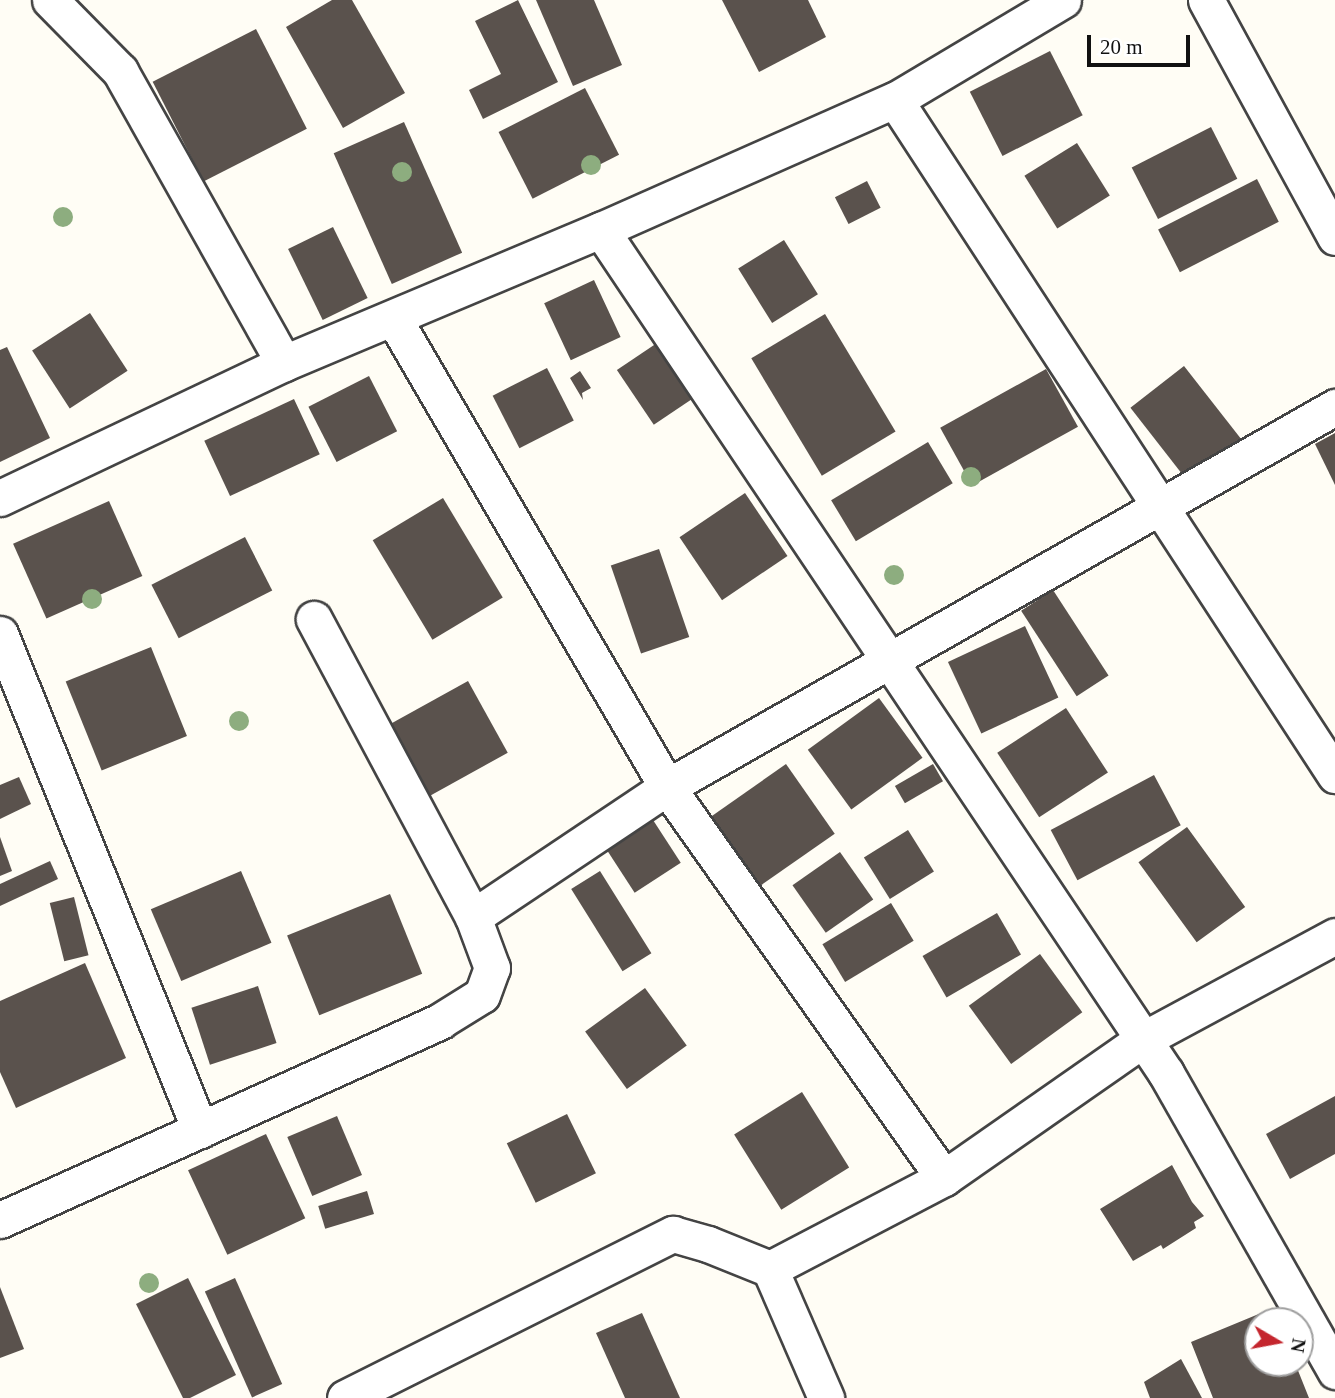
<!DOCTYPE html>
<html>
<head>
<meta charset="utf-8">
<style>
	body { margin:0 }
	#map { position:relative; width:1335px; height:1398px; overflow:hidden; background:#fffdf5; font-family:Georgia,serif }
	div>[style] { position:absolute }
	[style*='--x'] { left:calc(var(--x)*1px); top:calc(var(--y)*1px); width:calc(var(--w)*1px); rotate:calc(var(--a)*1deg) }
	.building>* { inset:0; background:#5a524d; transform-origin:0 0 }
	.roads { filter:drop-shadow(2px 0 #444) drop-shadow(-2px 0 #444) drop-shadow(0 2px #444) drop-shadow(0 -2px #444) }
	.street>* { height:35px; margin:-17.5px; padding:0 17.5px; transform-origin:17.5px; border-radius:17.5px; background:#fff }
	.trees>* { width:20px; height:20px; margin:-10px; border-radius:50%; background:#8dad7f }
	span { translate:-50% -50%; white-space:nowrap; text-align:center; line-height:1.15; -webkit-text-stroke:7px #fff; paint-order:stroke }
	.north { position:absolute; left:1244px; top:1307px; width:70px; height:70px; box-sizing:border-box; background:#fff; border:2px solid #a0a0a0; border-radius:50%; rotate:100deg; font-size:19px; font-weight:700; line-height:28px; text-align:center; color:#111 }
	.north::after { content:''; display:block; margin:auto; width:24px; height:32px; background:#c4262e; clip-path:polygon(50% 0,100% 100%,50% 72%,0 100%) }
	.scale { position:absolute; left:1087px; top:35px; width:103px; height:32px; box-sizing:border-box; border:4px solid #111; border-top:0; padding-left:9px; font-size:21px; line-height:24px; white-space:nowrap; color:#111; -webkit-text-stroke:5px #fff; paint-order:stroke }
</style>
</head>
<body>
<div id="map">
	<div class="building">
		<i style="clip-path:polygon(332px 0,352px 0,405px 93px,343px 128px,286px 27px)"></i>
		<i style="clip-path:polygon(518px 0,558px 82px,483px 119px,469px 90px,501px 74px,475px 21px)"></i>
		<i style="clip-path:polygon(536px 0,594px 0,622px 65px,573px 86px)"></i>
		<i style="clip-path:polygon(722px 0,808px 0,826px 37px,759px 72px)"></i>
		<i style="left:256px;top:29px;width:112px;height:116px;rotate:63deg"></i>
		<i style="left:1050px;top:51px;width:72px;height:90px;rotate:63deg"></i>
		<i style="left:585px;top:88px;width:75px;height:97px;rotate:63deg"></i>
		<i style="left:404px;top:122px;width:143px;height:77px;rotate:66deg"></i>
		<i style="left:1211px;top:127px;width:58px;height:89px;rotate:63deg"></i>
		<i style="left:1077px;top:143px;width:62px;height:62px;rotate:58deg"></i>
		<i style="left:1257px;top:179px;width:48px;height:111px;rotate:63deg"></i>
		<i style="left:867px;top:181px;width:30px;height:36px;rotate:63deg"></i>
		<i style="left:333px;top:227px;width:79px;height:50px;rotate:64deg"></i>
		<i style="left:784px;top:240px;width:64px;height:54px;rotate:58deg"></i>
		<i style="left:594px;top:280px;width:63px;height:55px;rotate:65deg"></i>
		<i style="left:90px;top:313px;width:69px;height:69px;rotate:57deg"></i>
		<i style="left:825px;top:314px;width:137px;height:86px;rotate:59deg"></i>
		<i style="left:660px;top:341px;width:66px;height:52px;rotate:56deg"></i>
		<i style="clip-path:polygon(7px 347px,50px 438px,0 462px,0 350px)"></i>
		<i style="left:1184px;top:366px;width:95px;height:68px;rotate:52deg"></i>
		<i style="left:547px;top:368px;width:59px;height:61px;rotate:63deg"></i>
		<i style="left:1046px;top:369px;width:66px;height:121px;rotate:61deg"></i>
		<i style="clip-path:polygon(580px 371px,591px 388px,582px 393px,583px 400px,570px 378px)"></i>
		<i style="left:369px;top:376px;width:62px;height:68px;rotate:63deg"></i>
		<i style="left:294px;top:399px;width:61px;height:99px;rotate:65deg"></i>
		<i style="clip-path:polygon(1335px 433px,1335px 485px,1315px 444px)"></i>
		<i style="left:928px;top:442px;width:48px;height:113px;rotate:59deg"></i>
		<i style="left:745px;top:493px;width:76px;height:79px;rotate:56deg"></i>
		<i style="left:443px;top:498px;width:116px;height:82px;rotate:59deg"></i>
		<i style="left:109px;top:501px;width:82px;height:105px;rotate:66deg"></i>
		<i style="left:245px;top:537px;width:60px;height:105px;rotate:63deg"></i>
		<i style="left:659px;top:549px;width:93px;height:51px;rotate:71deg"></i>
		<i style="left:1053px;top:590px;width:102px;height:38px;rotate:57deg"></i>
		<i style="left:1025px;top:626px;width:79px;height:85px;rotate:65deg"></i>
		<i style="left:151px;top:647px;width:96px;height:92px;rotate:68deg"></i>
		<i style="left:468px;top:681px;width:82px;height:94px;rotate:61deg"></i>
		<i style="left:879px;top:698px;width:74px;height:88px;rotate:54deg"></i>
		<i style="left:1066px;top:708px;width:77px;height:82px;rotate:57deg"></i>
		<i style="left:786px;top:764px;width:85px;height:97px;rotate:55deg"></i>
		<i style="left:933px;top:764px;width:20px;height:44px;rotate:60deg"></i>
		<i style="left:1154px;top:775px;width:57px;height:117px;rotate:62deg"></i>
		<i style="clip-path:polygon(19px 777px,31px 804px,0 819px,0 785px)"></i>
		<i style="left:653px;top:820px;width:51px;height:55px;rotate:57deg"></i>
		<i style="left:1187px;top:827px;width:99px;height:60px;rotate:54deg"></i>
		<i style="left:908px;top:830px;width:49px;height:52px;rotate:58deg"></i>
		<i style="clip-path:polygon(0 837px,12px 871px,0 876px)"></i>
		<i style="left:840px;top:852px;width:58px;height:58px;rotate:55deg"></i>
		<i style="clip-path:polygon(50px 861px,58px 879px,0 906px,0 884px)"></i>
		<i style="left:241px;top:871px;width:78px;height:98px;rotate:67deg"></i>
		<i style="left:600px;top:871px;width:97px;height:34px;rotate:58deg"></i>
		<i style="left:390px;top:894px;width:86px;height:111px;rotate:68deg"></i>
		<i style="left:74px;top:897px;width:60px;height:25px;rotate:76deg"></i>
		<i style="left:891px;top:903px;width:44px;height:80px;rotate:59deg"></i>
		<i style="left:997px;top:913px;width:48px;height:86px;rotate:60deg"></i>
		<i style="left:1040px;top:954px;width:72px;height:88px;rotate:54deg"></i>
		<i style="clip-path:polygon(85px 963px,126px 1058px,16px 1108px,0 1072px,0 1001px)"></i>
		<i style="left:258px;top:986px;width:60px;height:70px;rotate:72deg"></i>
		<i style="left:645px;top:988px;width:71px;height:74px;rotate:54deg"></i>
		<i style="left:802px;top:1092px;width:89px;height:80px;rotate:58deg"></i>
		<i style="clip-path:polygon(1335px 1096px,1335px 1154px,1290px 1179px,1266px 1134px)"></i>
		<i style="left:567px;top:1114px;width:66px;height:67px;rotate:64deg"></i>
		<i style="left:337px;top:1116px;width:64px;height:54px;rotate:67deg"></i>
		<i style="left:266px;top:1134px;width:93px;height:86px;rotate:65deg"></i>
		<i style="clip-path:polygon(1172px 1165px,1192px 1202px,1204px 1216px,1194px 1222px,1196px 1228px,1163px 1249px,1161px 1245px,1133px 1261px,1100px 1209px)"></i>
		<i style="left:367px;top:1191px;width:24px;height:51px;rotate:73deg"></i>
		<i style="clip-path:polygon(188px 1278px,236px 1375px,190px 1398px,183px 1398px,136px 1304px)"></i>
		<i style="left:235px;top:1278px;width:116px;height:33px;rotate:66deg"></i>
		<i style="clip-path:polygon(0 1287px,24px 1349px,0 1358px)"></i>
		<i style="clip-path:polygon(1273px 1308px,1278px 1321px,1258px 1321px,1258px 1363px,1295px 1363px,1309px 1398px,1213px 1398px,1191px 1342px)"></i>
		<i style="clip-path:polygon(642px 1313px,680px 1398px,625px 1398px,596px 1333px)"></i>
		<i style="clip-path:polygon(1181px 1359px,1202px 1398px,1150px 1398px,1144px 1382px)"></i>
	</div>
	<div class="roads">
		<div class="street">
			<i style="--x:50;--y:0;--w:100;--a:45.4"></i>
			<i style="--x:120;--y:71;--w:335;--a:60.7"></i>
			<i style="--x:1063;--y:0;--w:196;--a:149.2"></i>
			<i style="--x:895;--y:100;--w:806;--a:56.9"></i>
			<i style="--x:1206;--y:0;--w:270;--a:61.4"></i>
			<i style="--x:601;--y:230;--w:1015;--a:56.17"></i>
			<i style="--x:1166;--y:1073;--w:343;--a:60.4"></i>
			<i style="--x:394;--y:319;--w:542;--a:59.74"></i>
			<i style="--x:667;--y:787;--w:479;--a:54.7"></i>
			<i style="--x:0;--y:498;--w:314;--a:-25.4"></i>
			<i style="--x:284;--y:363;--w:344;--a:-22.8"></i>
			<i style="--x:601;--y:230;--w:321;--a:-23.9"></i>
			<i style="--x:0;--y:634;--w:535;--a:68.04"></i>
			<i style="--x:473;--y:917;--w:234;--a:-33.8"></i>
			<i style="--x:667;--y:787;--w:769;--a:-29.63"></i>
			<i style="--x:0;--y:1220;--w:483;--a:-24.3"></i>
			<i style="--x:440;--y:1021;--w:49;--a:-31.8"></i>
			<i style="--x:482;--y:995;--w:29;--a:-70"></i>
			<i style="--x:492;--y:968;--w:54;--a:-110.4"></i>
			<i style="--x:473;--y:917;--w:338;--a:-118.1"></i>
			<i style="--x:770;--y:1269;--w:141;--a:66.5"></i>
			<i style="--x:345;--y:1398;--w:367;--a:-26.6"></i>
			<i style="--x:673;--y:1234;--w:36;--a:16"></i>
			<i style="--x:708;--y:1244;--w:67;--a:22"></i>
			<i style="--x:770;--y:1269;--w:196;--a:-27.6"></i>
			<i style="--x:944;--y:1178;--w:241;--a:-34.9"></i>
			<i style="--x:1142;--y:1040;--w:219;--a:-28.3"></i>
		</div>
	</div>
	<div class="trees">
		<i style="left:591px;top:165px"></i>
		<i style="left:402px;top:172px"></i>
		<i style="left:63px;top:217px"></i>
		<i style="left:971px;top:477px"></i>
		<i style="left:894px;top:575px"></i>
		<i style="left:92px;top:599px"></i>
		<i style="left:239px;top:721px"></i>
		<i style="left:149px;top:1283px"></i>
	</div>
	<div class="north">N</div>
	<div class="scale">20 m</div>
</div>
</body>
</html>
